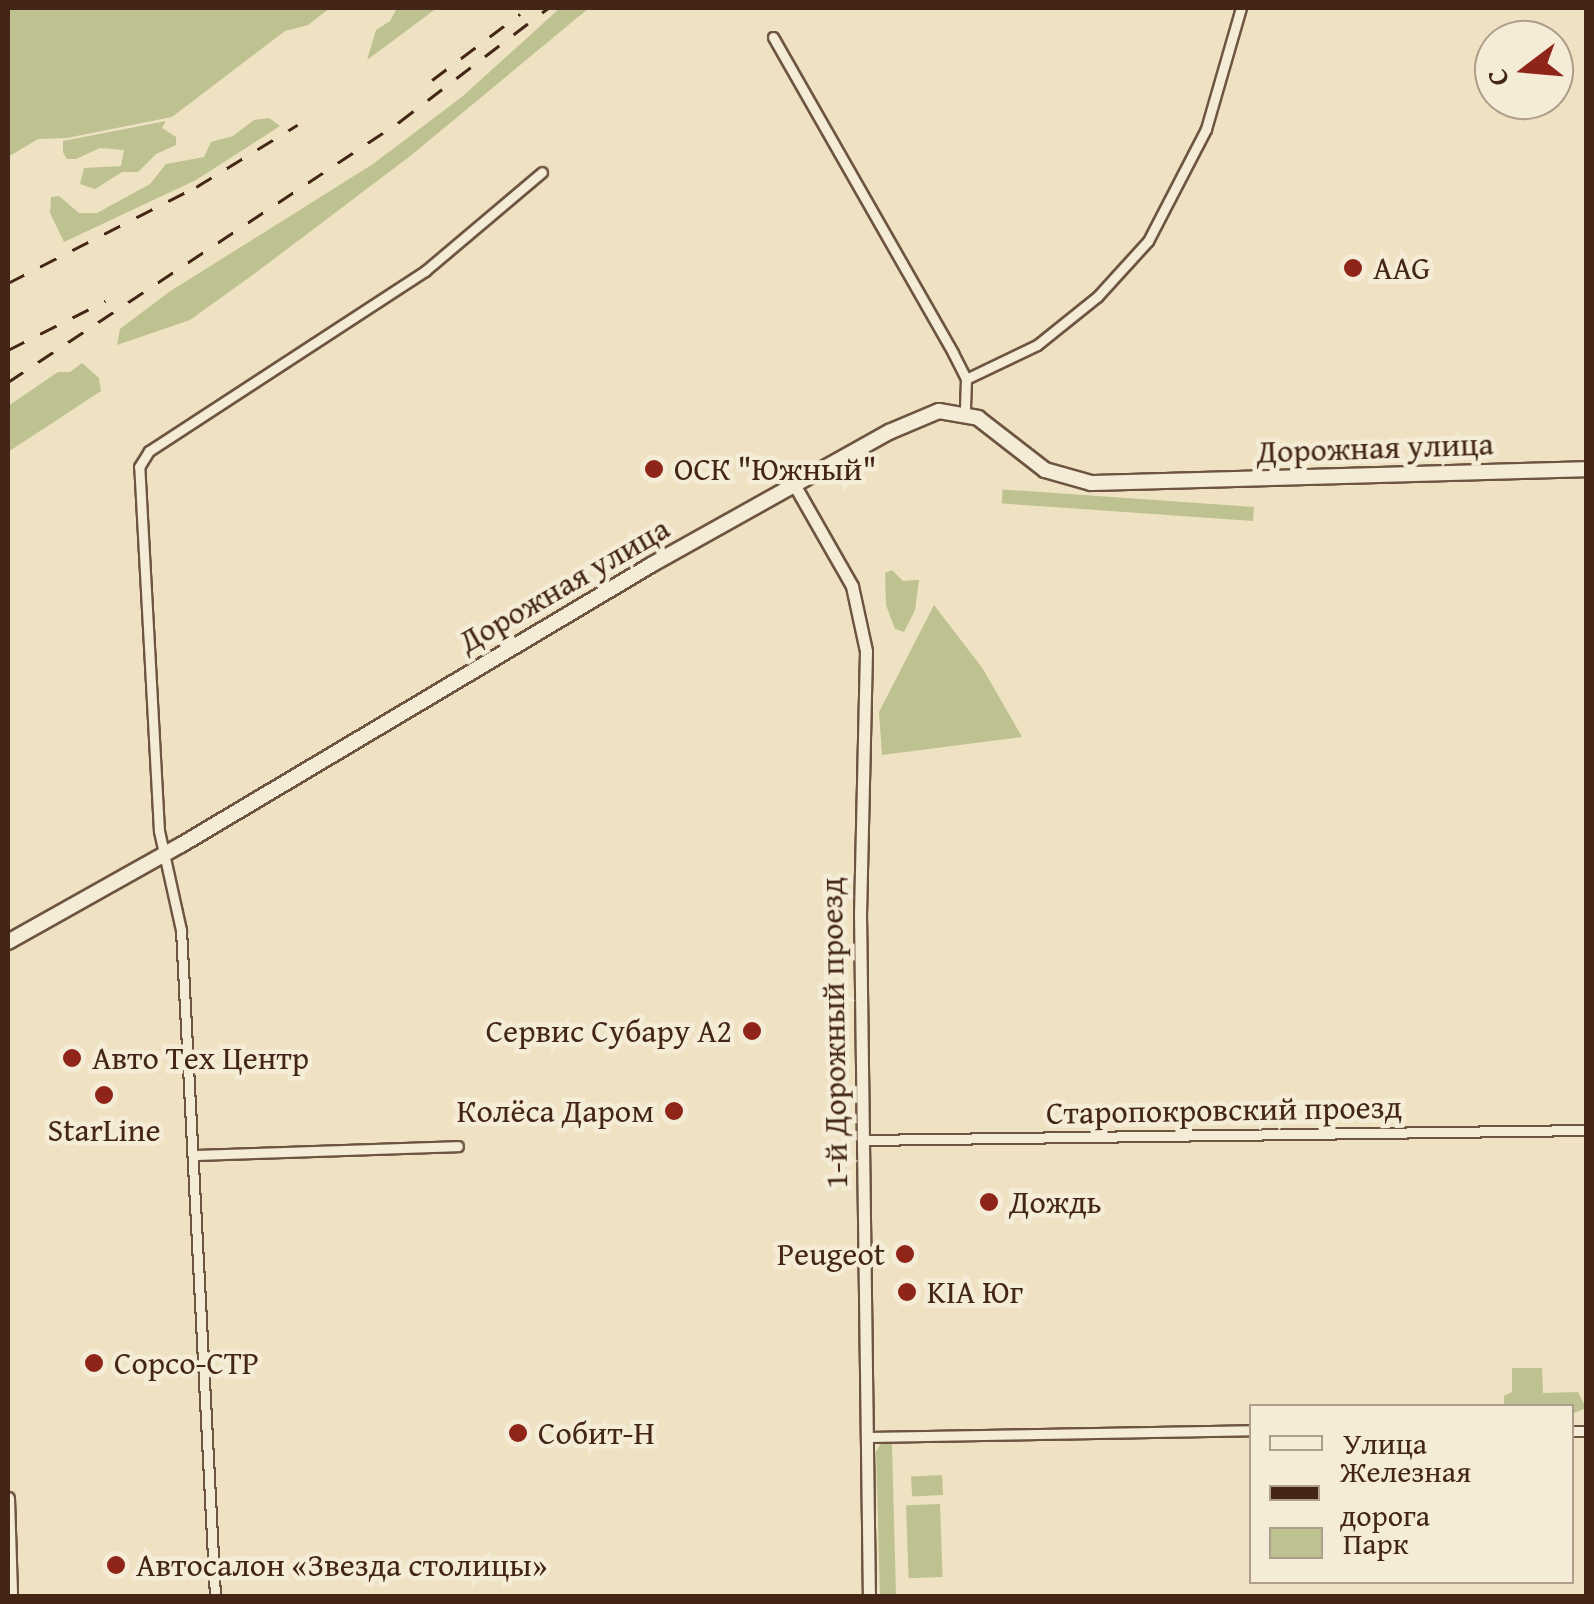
<!DOCTYPE html>
<html>
<head>
<meta charset="utf-8">
<style>
	body { margin:0 }
	#map { position:relative; width:1594px; height:1604px; overflow:hidden; background:#eee2c2; font-family:"Gentium Book Plus",serif }
	div>[style] { position:absolute }
	[style*='--x'] { left:calc(var(--x)*1px); top:calc(var(--y)*1px); width:calc(var(--w)*1px); rotate:calc(var(--a)*1deg) }
	.green>* { inset:0; background:#bdc290; transform-origin:0 0 }
	.roads { filter:drop-shadow(2px 0 #6e5541) drop-shadow(-2px 0 #6e5541) drop-shadow(0 2px #6e5541) drop-shadow(0 -2px #6e5541) }
	.minor>* { height:9px; margin:-4.5px; padding:0 4.5px; transform-origin:4.5px; border-radius:4.5px; background:#f4ecd7 }
	.tertiary>* { height:11px; margin:-5.5px; padding:0 5.5px; transform-origin:5.5px; border-radius:5.5px; background:#f4ecd7 }
	.secondary>* { height:14px; margin:-7px; padding:0 7px; transform-origin:7px; border-radius:7px; background:#f4ecd7 }
	.rail>* { height:2.5px; margin-top:-1.25px; transform-origin:0; background:repeating-linear-gradient(90deg,#442616 0 18px,transparent 0 36px) }
	.dots>* { width:28px; height:28px; translate:-50% -50%; box-sizing:border-box; border:5px solid #f4ecd7; border-radius:50% }
	span { translate:-50% -50%; white-space:nowrap; text-align:center; line-height:1.15; -webkit-text-stroke:9px #f4ecd7; paint-order:stroke }
	.poi-label { font-size:32px; color:#442616 }
	.left { translate:0 -50%; text-align:left }
	.right { translate:-100% -50%; text-align:right }
	.street-label { font-size:32px; color:#442616 }
	.frame { position:absolute; inset:0; border:10px solid #442616; pointer-events:none }
	.legend { position:absolute; left:1249px; top:1404px; width:325px; height:180px; box-sizing:border-box; background:#f4ecd7; border:2px solid #ae9d8a; margin:0; padding:12px 18px; list-style:none; font-size:30px; color:#442616 }
	.legend li { display:flex; align-items:center; gap:20px; height:50px }
	.legend b { width:50px; border:2px solid #ae9d8a }
	.north { position:absolute; left:1474px; top:20px; width:100px; height:100px; box-sizing:border-box; background:#f4ecd7; border:2px solid #ae9d8a; border-radius:50%; rotate:254deg; font-size:28px; font-weight:700; line-height:40px; text-align:center; color:#442616 }
	.north::after { content:''; display:block; margin:auto; width:35px; height:45px; background:#8f2418; clip-path:polygon(50% 0,100% 100%,50% 72%,0 100%) }
</style>
</head>
<body>
<div id="map">
	<div class="green">
		<i style="clip-path:polygon(8px 8px,330px 8px,308px 25px,285px 31px,172px 117px,67px 138px,38px 139px,8px 157px)"></i>
		<i style="clip-path:polygon(397px 8px,437px 8px,367px 60px,376px 30px,390px 21px)"></i>
		<i style="clip-path:polygon(560px 8px,589px 8px,409px 157px,254px 274px,190px 320px,117px 345px,120px 329px,169px 292px,373px 164px,463px 96px)"></i>
		<i style="clip-path:polygon(269px 118px,280px 126px,196px 180px,64px 242px,50px 213px,51px 197px,59px 196px,79px 213px,97px 213px,150px 184px,166px 164px,204px 157px,211px 142px,233px 136px,254px 120px)"></i>
		<i style="clip-path:polygon(166px 121px,162px 128px,176px 137px,176px 145px,156px 154px,138px 172px,122px 172px,95px 189px,80px 184px,84px 168px,121px 166px,124px 150px,100px 148px,76px 159px,67px 159px,63px 152px,63px 141px)"></i>
		<i style="clip-path:polygon(82px 363px,99px 378px,101px 391px,8px 452px,8px 406px,58px 372px,70px 372px)"></i>
		<i style="left:1254px;top:507px;width:14px;height:252px;rotate:94deg"></i>
		<i style="clip-path:polygon(892px 570px,903px 581px,919px 580px,915px 610px,904px 632px,895px 629px,886px 605px,885px 573px)"></i>
		<i style="clip-path:polygon(934px 605px,983px 669px,1022px 737px,882px 755px,879px 712px)"></i>
		<i style="clip-path:polygon(1512px 1368px,1542px 1368px,1543px 1393px,1578px 1392px,1586px 1408px,1572px 1414px,1572px 1406px,1504px 1406px,1504px 1396px,1512px 1392px)"></i>
		<i style="clip-path:polygon(881px 1443px,892px 1443px,896px 1596px,880px 1596px,876px 1452px)"></i>
		<i style="left:942px;top:1475px;width:20px;height:31px;rotate:87deg"></i>
		<i style="left:940px;top:1504px;width:73px;height:34px;rotate:88deg"></i>
	</div>
	<div class="roads">
		<div class="minor">
			<i style="--x:773;--y:37;--w:364;--a:60.3"></i>
			<i style="--x:953;--y:353;--w:29;--a:63"></i>
			<i style="--x:966;--y:379;--w:34;--a:92"></i>
			<i style="--x:966;--y:379;--w:79;--a:-25.6"></i>
			<i style="--x:1037;--y:345;--w:77;--a:-38.7"></i>
			<i style="--x:1097;--y:297;--w:76;--a:-47.7"></i>
			<i style="--x:1148;--y:241;--w:126;--a:-62.6"></i>
			<i style="--x:1206;--y:129;--w:126;--a:-73.9"></i>
			<i style="--x:863;--y:1140;--w:723;--a:-0.79"></i>
			<i style="--x:193;--y:1155;--w:265;--a:-1.9"></i>
			<i style="--x:1572;--y:1431;--w:14;--a:0"></i>
			<i style="--x:869;--y:1437;--w:383;--a:-1"></i>
			<i style="--x:215;--y:1596;--w:667;--a:-92.92"></i>
			<i style="--x:181;--y:930;--w:101;--a:-102.5"></i>
			<i style="--x:159;--y:831;--w:365;--a:-93.1"></i>
			<i style="--x:139;--y:467;--w:19;--a:-58"></i>
			<i style="--x:149;--y:451;--w:330;--a:-33.1"></i>
			<i style="--x:425;--y:271;--w:153;--a:-40.2"></i>
		</div>
		<div class="tertiary">
			<i style="--x:795;--y:486;--w:115;--a:60.3"></i>
			<i style="--x:852;--y:586;--w:66;--a:77.8"></i>
			<i style="--x:866;--y:651;--w:262;--a:91.3"></i>
			<i style="--x:860;--y:913;--w:683;--a:89.25"></i>
			<i style="--x:8;--y:1498;--w:98;--a:88.2"></i>
		</div>
		<div class="secondary">
			<i style="--x:8;--y:942;--w:198;--a:-29.3"></i>
			<i style="--x:181;--y:845;--w:547;--a:-30.78"></i>
			<i style="--x:651;--y:565;--w:273;--a:-29.2"></i>
			<i style="--x:889;--y:432;--w:54;--a:-22.8"></i>
			<i style="--x:939;--y:411;--w:40;--a:10"></i>
			<i style="--x:978;--y:418;--w:85;--a:37.8"></i>
			<i style="--x:1045;--y:470;--w:48;--a:15.8"></i>
			<i style="--x:1091;--y:483;--w:495;--a:-1.6"></i>
		</div>
	</div>
	<div class="rail">
		<i style="--x:432;--y:80;--w:110;--a:-36.9"></i>
		<i style="--x:8;--y:283;--w:211;--a:-27.1"></i>
		<i style="--x:196;--y:187;--w:119;--a:-31.5"></i>
		<i style="--x:8;--y:350;--w:109;--a:-26.8"></i>
		<i style="--x:8;--y:382;--w:470;--a:-33.6"></i>
		<i style="--x:399;--y:122;--w:188;--a:-37.4"></i>
	</div>
	<div class="dots">
		<i style="left:1353px;top:268px;background:#8f2418"></i>
		<i style="left:654px;top:469px;background:#8f2418"></i>
		<i style="left:752px;top:1031px;background:#8f2418"></i>
		<i style="left:72px;top:1058px;background:#8f2418"></i>
		<i style="left:104px;top:1095px;background:#8f2418"></i>
		<i style="left:674px;top:1111px;background:#8f2418"></i>
		<i style="left:989px;top:1202px;background:#8f2418"></i>
		<i style="left:905px;top:1254px;background:#8f2418"></i>
		<i style="left:907px;top:1292px;background:#8f2418"></i>
		<i style="left:94px;top:1363px;background:#8f2418"></i>
		<i style="left:518px;top:1433px;background:#8f2418"></i>
		<i style="left:116px;top:1565px;background:#8f2418"></i>
	</div>
	<div class="poi-label">
		<span class="left" style="left:1373px;top:268px">AAG</span>
		<span class="left" style="left:674px;top:469px">ОСК "Южный"</span>
		<span class="right" style="left:732px;top:1031px">Сервис Субару А2</span>
		<span class="left" style="left:92px;top:1058px">Авто Тех Центр</span>
		<span class="right" style="left:654px;top:1111px">Колёса Даром</span>
		<span style="left:104px;top:1130px">StarLine</span>
		<span class="left" style="left:1009px;top:1202px">Дождь</span>
		<span class="right" style="left:885px;top:1254px">Peugeot</span>
		<span class="left" style="left:927px;top:1292px">KIA Юг</span>
		<span class="left" style="left:114px;top:1363px">Сорсо-СТР</span>
		<span class="left" style="left:538px;top:1433px">Собит-Н</span>
		<span class="left" style="left:136px;top:1565px">Автосалон «Звезда столицы»</span>
	</div>
	<div class="street-label">
		<span style="left:1375px;top:448px;rotate:-2deg">Дорожная улица</span>
		<span style="left:564px;top:585px;rotate:-30deg">Дорожная улица</span>
		<span style="left:834px;top:1033px;rotate:-91deg">1-й Дорожный проезд</span>
		<span style="left:1224px;top:1110px;rotate:-1deg">Старопокровский проезд</span>
	</div>
	<div class="frame"></div>
	<ul class="legend">
	<li><b style="height:12px;background:#f4ecd7"></b>Улица</li>
	<li><b style="height:12px;background:#442616"></b>Железная дорога</li>
	<li><b style="height:28px;background:#bdc290"></b>Парк</li>
	</ul>
	<div class="north">С</div>
</div>
</body>
</html>
